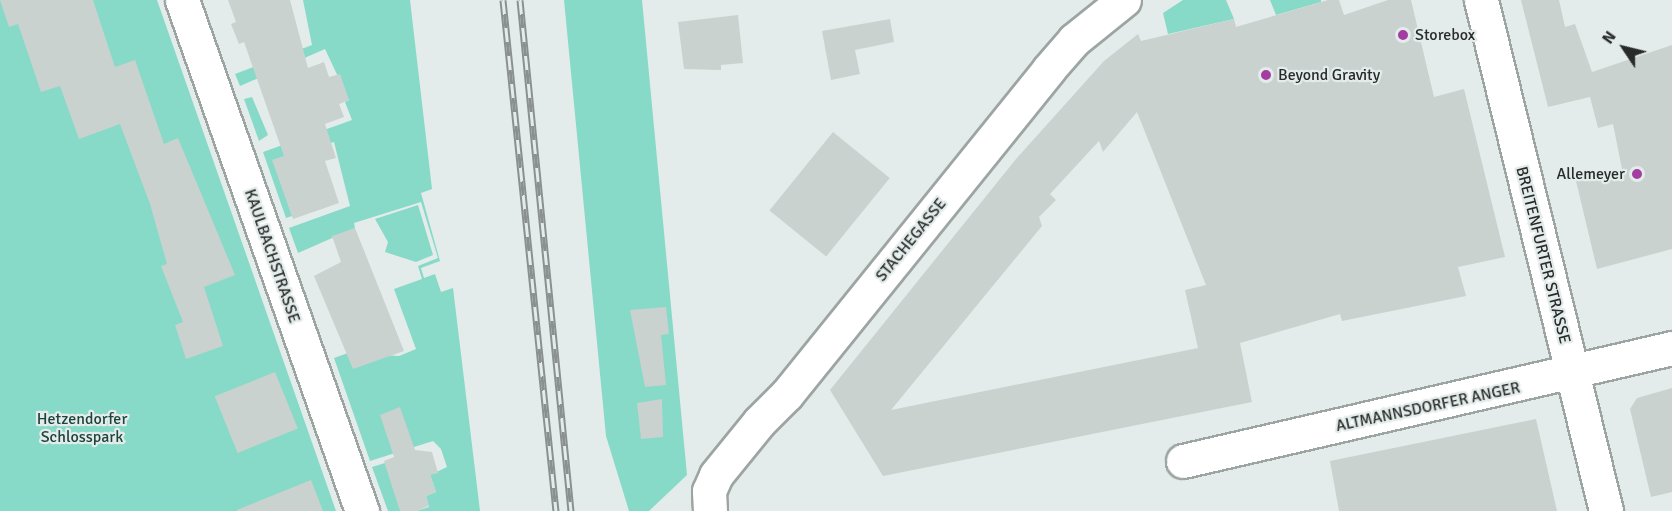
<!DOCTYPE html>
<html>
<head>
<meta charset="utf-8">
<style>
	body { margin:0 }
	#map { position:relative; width:1672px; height:511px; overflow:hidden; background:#e3ecea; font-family:Signika,sans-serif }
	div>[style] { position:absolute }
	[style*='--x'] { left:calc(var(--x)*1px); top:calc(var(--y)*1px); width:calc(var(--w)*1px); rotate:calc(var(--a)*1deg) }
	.green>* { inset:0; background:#86dac7 }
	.building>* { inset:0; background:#c9d2cf; transform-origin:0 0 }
	.roads { filter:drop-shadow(2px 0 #9da5a3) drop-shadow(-2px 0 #9da5a3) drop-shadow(0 2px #9da5a3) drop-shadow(0 -2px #9da5a3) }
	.minor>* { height:33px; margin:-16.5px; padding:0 16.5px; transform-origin:16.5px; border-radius:16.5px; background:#fff }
	.primary>* { height:33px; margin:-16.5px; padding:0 16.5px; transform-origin:16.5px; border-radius:16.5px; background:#fff }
	.rail>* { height:7px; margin-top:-3.5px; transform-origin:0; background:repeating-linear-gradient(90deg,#e3ecea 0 14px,#8a908f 0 28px); box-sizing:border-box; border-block:2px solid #8a908f }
	.dots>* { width:16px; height:16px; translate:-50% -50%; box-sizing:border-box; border:3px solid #e3ecea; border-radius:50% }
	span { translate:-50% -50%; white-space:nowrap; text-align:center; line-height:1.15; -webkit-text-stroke:4.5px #e3ecea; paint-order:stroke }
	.poi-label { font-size:16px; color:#282b2a }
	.left { translate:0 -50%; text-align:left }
	.right { translate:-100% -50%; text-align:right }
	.street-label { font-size:16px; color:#282b2a }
	.park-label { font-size:16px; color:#1d443c }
	.north { position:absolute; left:1594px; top:18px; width:60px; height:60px; -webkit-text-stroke:4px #e3ecea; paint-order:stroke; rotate:305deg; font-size:16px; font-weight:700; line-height:24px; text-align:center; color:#282b2a }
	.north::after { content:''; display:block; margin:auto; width:21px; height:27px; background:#282b2a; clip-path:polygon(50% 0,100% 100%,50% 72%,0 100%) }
</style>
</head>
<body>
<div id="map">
	<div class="green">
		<i style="clip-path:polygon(0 0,157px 0,336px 511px,0 511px)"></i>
		<i style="clip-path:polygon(303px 0,410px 0,432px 189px,421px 193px,440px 261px,421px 268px,424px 278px,435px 274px,441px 292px,453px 288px,480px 511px,416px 511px,429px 507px,426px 496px,436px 492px,430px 475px,447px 467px,441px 449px,433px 441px,370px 461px,334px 358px,348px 353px,399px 356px,416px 349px,394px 289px,422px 279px,418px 266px,438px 258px,421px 202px,354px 223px,355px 228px,298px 253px,289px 228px,350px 206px,334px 142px,273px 160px,292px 216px,286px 218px,263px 152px,352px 120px,345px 102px,349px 100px,325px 49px,240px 86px,235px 74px,312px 45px)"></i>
		<i style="clip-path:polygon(564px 0,642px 0,687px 475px,649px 511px,629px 511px,606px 436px)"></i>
		<i style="clip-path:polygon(1183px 0,1226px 0,1234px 19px,1168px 34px,1163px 13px)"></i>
		<i style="clip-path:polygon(1270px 0,1321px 0,1321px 2px,1276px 15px)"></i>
		<i style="clip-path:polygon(252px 97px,268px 135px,259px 141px,244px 99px)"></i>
		<i style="clip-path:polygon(418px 205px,433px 255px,416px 262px,385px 252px,388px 242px,375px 219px)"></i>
		<i style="clip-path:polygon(385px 463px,399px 506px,404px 511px,388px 511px,372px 467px)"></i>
	</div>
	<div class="building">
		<i style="clip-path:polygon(0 0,93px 0,115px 67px,135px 60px,164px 144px,178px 138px,235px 275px,204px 287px,223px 346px,186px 359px,175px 325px,183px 322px,161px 266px,167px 264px,150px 204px,120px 124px,79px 139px,60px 86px,41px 92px,18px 24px,9px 27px)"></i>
		<i style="clip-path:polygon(228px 0,290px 0,308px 68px,324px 62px,329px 77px,340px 74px,349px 100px,339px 104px,344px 117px,325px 124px,336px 158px,325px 161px,339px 203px,293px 219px,272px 160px,284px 156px,244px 42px,239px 44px,231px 24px,236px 22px)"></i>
		<i style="clip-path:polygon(evenodd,1328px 0,1339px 0,1344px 15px,1388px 0,1411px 0,1434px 97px,1464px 89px,1505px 257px,1458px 267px,1466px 296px,1342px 321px,1340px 314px,1240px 343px,1252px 402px,883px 476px,830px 390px,1016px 159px,1104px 61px,1138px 34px,1141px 41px,1234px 19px,1236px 27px,1328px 0,1137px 112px,1206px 285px,1185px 290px,1198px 348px,891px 410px,1042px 226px,1039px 217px,1056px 200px,1050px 194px,1099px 141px,1103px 152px,1137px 112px)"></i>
		<i style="clip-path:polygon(1521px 0,1559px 0,1565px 27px,1575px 24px,1592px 72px,1672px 45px,1672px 249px,1597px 269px,1576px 181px,1622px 169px,1613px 124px,1598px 128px,1590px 97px,1548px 107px)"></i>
		<i style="clip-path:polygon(738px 15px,743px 63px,721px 65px,721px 70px,684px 69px,678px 22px)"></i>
		<i style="clip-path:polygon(890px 19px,894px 42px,855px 50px,860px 74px,831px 80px,822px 31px)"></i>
		<i style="left:833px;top:132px;width:73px;height:101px;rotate:39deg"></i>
		<i style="clip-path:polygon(355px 228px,404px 351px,353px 369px,314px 276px,341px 262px,332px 236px)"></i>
		<i style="clip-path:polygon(666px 307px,669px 334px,661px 335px,666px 385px,645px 387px,630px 310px)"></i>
		<i style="left:275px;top:372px;width:61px;height:65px;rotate:68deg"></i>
		<i style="clip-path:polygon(1672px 388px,1672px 492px,1651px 497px,1630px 409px,1637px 398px)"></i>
		<i style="clip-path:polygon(662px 399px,663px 437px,641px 439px,637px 403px)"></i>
		<i style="clip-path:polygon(400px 407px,415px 450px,432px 452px,438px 473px,430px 475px,436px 492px,426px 496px,429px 506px,416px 511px,400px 511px,384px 461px,394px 457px,380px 415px)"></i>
		<i style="clip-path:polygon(1536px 419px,1557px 511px,1339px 511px,1330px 461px)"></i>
		<i style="clip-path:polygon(311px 480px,323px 511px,237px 511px,237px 510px)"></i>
	</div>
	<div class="roads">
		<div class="minor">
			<i style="--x:182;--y:0;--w:542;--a:70.6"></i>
			<i style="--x:1183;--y:461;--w:502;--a:-13.01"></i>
			<i style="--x:710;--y:511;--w:20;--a:-93"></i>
			<i style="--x:709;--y:491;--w:17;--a:-66"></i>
			<i style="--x:716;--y:475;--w:68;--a:-50.9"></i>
			<i style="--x:759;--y:422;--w:40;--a:-45"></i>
			<i style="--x:787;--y:394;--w:416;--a:-51.1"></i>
			<i style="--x:1048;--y:70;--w:40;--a:-49"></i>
			<i style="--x:1074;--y:40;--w:64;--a:-38.7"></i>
		</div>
		<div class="primary">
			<i style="--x:1481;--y:0;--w:526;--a:76.25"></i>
		</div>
	</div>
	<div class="rail">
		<i style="--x:503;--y:0;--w:514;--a:84.08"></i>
		<i style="--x:520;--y:0;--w:514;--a:84.3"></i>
	</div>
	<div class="dots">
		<i style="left:1403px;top:35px;background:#a33da2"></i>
		<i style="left:1266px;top:75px;background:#a33da2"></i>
		<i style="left:1637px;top:174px;background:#a33da2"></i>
	</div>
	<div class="poi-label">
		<span class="left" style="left:1415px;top:35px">Storebox</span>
		<span class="left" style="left:1278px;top:75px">Beyond Gravity</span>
		<span class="right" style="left:1625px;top:174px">Allemeyer</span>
	</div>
	<div class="street-label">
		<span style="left:911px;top:240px;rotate:-51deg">STACHEGASSE</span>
		<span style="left:1543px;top:255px;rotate:76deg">BREITENFURTER STRASSE</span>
		<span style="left:272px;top:256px;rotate:71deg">KAULBACHSTRASSE</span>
		<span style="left:1428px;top:407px;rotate:-12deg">ALTMANNSDORFER ANGER</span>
	</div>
	<div class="park-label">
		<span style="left:82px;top:428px">Hetzendorfer<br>Schlosspark</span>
	</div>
	<div class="north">N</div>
</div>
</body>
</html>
